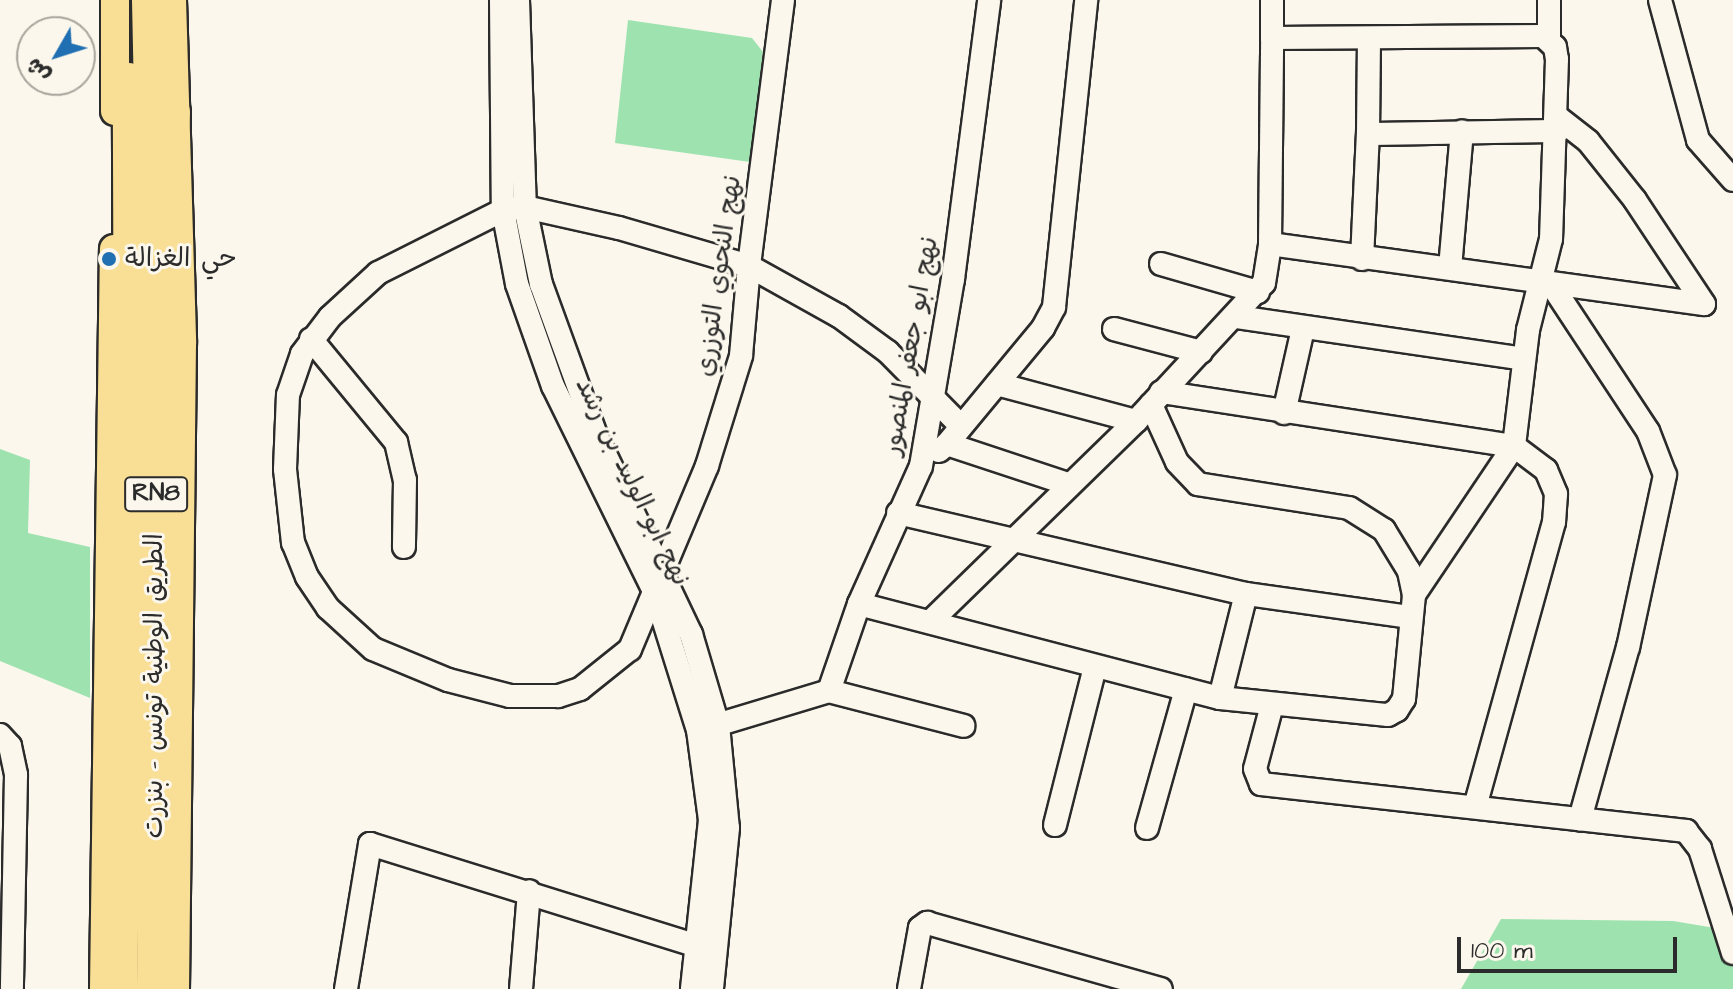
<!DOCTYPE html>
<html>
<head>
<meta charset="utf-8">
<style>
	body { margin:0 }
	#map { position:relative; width:1733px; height:989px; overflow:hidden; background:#fbf7ec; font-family:"Architects Daughter","Playpen Sans Arabic",sans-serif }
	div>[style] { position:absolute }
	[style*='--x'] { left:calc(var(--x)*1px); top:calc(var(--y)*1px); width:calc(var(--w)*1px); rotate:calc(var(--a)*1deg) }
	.green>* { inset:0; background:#9ee3af }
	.roads { filter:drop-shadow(2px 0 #2b2b2b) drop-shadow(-2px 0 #2b2b2b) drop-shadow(0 2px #2b2b2b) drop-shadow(0 -2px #2b2b2b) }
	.minor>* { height:22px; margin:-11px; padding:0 11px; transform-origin:11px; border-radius:11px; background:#fbf7ec }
	.major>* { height:28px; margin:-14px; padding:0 14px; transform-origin:14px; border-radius:14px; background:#f9df96 }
	.highway>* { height:32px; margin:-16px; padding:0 16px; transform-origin:16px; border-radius:16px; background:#f9df96 }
	.dots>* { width:22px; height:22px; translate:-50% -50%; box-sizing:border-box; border:4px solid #fbf7ec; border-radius:50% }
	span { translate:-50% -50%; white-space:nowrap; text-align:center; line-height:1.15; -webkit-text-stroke:6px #fbf7ec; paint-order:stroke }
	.shield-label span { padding:2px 6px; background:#fbf7ec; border:2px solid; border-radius:6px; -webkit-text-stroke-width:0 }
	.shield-label { font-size:24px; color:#2b2b2b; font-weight:700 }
	.poi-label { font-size:26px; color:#2b2b2b }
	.left { translate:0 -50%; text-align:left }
	.street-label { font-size:26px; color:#2b2b2b }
	.north { position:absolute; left:16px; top:16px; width:80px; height:80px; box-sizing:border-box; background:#fbf7ec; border:2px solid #a8a59f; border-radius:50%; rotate:231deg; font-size:22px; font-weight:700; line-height:32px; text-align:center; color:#2b2b2b }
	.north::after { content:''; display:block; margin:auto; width:28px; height:36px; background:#1f6fb2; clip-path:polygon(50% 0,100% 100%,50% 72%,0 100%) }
	.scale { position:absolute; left:1457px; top:937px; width:220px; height:36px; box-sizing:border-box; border:4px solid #2b2b2b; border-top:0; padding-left:10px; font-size:24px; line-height:28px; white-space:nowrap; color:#2b2b2b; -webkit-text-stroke:6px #fbf7ec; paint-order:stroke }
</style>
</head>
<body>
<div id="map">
	<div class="green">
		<i style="clip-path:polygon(628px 20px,752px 38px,763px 52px,750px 162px,615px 143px)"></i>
		<i style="clip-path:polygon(0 449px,30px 460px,28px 533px,90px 547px,90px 698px,0 661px)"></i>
		<i style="clip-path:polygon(1501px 919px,1673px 921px,1733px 931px,1733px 989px,1461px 989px)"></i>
	</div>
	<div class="roads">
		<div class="minor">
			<i style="--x:501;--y:0;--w:210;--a:89.5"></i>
			<i style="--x:503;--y:210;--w:75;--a:79.3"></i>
			<i style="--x:517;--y:284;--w:108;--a:70.6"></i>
			<i style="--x:553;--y:386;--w:231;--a:63.8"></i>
			<i style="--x:655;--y:593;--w:144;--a:72.6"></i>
			<i style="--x:698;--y:730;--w:91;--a:82.4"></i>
			<i style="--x:710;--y:820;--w:170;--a:96.1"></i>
			<i style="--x:518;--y:0;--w:207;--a:88.1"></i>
			<i style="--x:525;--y:207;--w:79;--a:78.3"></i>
			<i style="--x:541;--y:284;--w:161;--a:70"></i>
			<i style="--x:596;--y:435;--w:221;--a:64.5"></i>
			<i style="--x:691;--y:634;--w:95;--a:73.5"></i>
			<i style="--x:718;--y:725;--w:103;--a:84.5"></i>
			<i style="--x:728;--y:828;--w:162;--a:95.7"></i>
			<i style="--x:783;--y:0;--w:268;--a:97.3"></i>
			<i style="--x:749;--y:266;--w:90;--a:95.1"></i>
			<i style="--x:741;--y:356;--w:115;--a:107.2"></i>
			<i style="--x:707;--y:466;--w:199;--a:112.8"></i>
			<i style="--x:630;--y:649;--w:64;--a:141.3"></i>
			<i style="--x:580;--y:689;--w:23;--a:162"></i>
			<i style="--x:558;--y:696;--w:48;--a:180"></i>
			<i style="--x:510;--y:696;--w:64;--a:-165.5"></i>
			<i style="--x:448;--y:680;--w:81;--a:-157.5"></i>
			<i style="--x:373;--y:649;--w:61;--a:-137.7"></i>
			<i style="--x:328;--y:608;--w:37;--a:-124"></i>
			<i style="--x:307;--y:577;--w:37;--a:-112"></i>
			<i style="--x:293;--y:543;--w:74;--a:-96.2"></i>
			<i style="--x:285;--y:469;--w:74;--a:-87.7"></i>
			<i style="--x:288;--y:395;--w:43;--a:-71.1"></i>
			<i style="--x:302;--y:354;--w:46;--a:-52.9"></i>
			<i style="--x:330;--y:317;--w:65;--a:-42.5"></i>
			<i style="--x:378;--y:273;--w:140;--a:-26.7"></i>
			<i style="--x:503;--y:210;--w:22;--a:-8"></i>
			<i style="--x:525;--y:207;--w:96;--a:12.6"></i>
			<i style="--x:619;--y:228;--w:135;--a:16.3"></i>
			<i style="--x:749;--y:266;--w:103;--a:29.1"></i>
			<i style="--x:839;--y:316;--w:61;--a:36.3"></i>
			<i style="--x:888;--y:352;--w:103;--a:45.4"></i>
			<i style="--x:1272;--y:0;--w:38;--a:90"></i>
			<i style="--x:1549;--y:0;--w:38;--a:90"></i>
			<i style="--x:1660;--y:0;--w:145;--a:74.8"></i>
			<i style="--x:1698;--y:140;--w:53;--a:48.8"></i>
			<i style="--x:1368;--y:134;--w:94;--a:-89.4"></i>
			<i style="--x:1270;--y:244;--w:438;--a:7.9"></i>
			<i style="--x:1704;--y:304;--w:125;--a:-123.6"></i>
			<i style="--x:1635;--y:200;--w:75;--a:-128.5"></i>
			<i style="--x:1588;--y:141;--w:37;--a:-142"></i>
			<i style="--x:1362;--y:259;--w:125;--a:-87.3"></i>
			<i style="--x:1368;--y:134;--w:190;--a:-0.9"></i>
			<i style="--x:1161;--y:264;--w:101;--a:16.1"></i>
			<i style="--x:1450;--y:268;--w:137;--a:-85"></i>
			<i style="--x:1551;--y:284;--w:176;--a:56.6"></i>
			<i style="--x:1648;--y:431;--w:47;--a:68.9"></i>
			<i style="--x:1665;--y:475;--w:176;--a:102.1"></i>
			<i style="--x:1628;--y:647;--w:179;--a:105.6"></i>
			<i style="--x:1237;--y:317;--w:290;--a:8.3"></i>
			<i style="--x:1114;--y:329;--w:90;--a:14.8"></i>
			<i style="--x:311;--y:339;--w:134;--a:50.5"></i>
			<i style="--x:396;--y:442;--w:39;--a:77"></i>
			<i style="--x:405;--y:480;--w:67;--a:90.9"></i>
			<i style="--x:997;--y:384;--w:144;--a:14.9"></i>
			<i style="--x:1161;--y:392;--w:357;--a:8.7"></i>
			<i style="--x:1514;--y:446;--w:40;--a:37"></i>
			<i style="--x:1546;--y:470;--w:26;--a:67"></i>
			<i style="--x:1556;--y:494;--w:28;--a:94"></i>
			<i style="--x:1554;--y:522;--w:295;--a:105.5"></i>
			<i style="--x:1284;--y:413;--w:86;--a:-77.3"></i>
			<i style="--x:947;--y:444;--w:151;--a:-50.4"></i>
			<i style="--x:1043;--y:328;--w:24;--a:-62"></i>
			<i style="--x:1054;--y:307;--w:309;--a:-84"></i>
			<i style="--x:939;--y:451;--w:11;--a:-41"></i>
			<i style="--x:947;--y:444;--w:127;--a:18.3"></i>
			<i style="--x:898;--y:513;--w:357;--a:13.1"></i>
			<i style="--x:1246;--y:594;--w:166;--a:8"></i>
			<i style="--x:859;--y:604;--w:373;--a:14.6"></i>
			<i style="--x:1220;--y:698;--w:169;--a:5.8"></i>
			<i style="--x:1388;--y:715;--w:10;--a:-29"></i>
			<i style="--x:1397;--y:710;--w:13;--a:-58"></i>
			<i style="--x:1404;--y:699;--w:104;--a:-84.5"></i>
			<i style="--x:1414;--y:595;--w:25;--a:-102"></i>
			<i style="--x:1409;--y:571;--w:48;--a:-121.4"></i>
			<i style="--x:1384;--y:530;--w:41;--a:-147.8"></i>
			<i style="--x:1349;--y:508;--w:153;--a:-171"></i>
			<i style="--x:1198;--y:484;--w:30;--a:-134"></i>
			<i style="--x:1177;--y:462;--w:63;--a:-114.5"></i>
			<i style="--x:931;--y:621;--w:286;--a:-44.3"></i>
			<i style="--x:1136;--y:421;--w:188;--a:-47.2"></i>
			<i style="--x:1264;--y:283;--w:39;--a:-81"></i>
			<i style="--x:1270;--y:244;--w:206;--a:-89.4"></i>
			<i style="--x:1272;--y:38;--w:271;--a:-0.4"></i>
			<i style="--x:1543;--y:36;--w:16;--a:43"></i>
			<i style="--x:1555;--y:47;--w:12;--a:81"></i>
			<i style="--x:1557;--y:59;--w:180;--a:91.9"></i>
			<i style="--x:1551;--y:239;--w:94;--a:104.2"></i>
			<i style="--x:1528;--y:330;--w:117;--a:96.9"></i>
			<i style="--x:1514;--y:446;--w:179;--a:123.9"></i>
			<i style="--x:829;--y:691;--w:139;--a:14.5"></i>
			<i style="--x:1220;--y:698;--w:107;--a:-76"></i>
			<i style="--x:1272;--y:705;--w:66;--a:104.9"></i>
			<i style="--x:1255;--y:769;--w:16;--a:68"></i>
			<i style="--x:1261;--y:784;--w:428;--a:6.3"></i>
			<i style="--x:1686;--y:831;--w:23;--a:52"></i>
			<i style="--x:1700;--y:849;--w:109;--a:72.4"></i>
			<i style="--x:703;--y:729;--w:132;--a:-16.8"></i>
			<i style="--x:829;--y:691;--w:92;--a:-71"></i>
			<i style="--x:859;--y:604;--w:151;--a:-65.8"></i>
			<i style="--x:921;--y:466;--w:190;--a:-80.3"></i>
			<i style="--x:953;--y:279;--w:281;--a:-82.6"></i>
			<i style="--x:0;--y:735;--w:15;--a:48"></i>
			<i style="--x:10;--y:746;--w:30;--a:78"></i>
			<i style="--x:16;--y:775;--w:214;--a:91.1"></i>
			<i style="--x:1055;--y:825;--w:163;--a:-75.8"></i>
			<i style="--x:1147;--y:828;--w:144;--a:-74.3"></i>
			<i style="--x:346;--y:989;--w:147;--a:-80.6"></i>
			<i style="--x:370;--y:844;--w:354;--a:17.3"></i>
			<i style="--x:521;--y:989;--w:98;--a:-85.3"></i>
			<i style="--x:909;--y:989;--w:62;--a:-79.8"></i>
			<i style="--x:920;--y:928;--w:9;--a:-36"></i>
			<i style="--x:927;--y:923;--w:243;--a:15.8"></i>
		</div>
		<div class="major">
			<i style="--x:115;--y:0;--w:111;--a:90"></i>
			<i style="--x:172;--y:0;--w:343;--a:88.3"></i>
			<i style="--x:182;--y:343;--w:646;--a:90.62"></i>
			<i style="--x:104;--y:989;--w:740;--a:-89.23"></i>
		</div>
		<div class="highway">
			<i style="--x:148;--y:0;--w:441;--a:88.8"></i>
			<i style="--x:157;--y:441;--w:548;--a:90.42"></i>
			<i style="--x:171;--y:167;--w:55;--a:-86.9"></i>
			<i style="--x:121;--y:989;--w:548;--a:-89.06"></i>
			<i style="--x:130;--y:441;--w:362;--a:-90.2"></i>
		</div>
	</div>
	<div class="dots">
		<i style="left:109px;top:259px;background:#1f6fb2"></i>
	</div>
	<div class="shield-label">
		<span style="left:156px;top:494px">RN8</span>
	</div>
	<div class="poi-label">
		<span class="left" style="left:125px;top:259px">حي الغزالة</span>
	</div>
	<div class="street-label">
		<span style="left:719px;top:276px;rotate:-82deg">نهج النحوي التوزري</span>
		<span style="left:911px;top:346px;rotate:-80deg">نهج ابو جعفر المنصور</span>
		<span style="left:632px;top:482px;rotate:64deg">نهج ابو الوليد بن رشد</span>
		<span style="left:155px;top:686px;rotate:-90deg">الطريق الوطنية تونس - بنزرت</span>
	</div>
	<div class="north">ش</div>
	<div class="scale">100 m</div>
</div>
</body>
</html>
